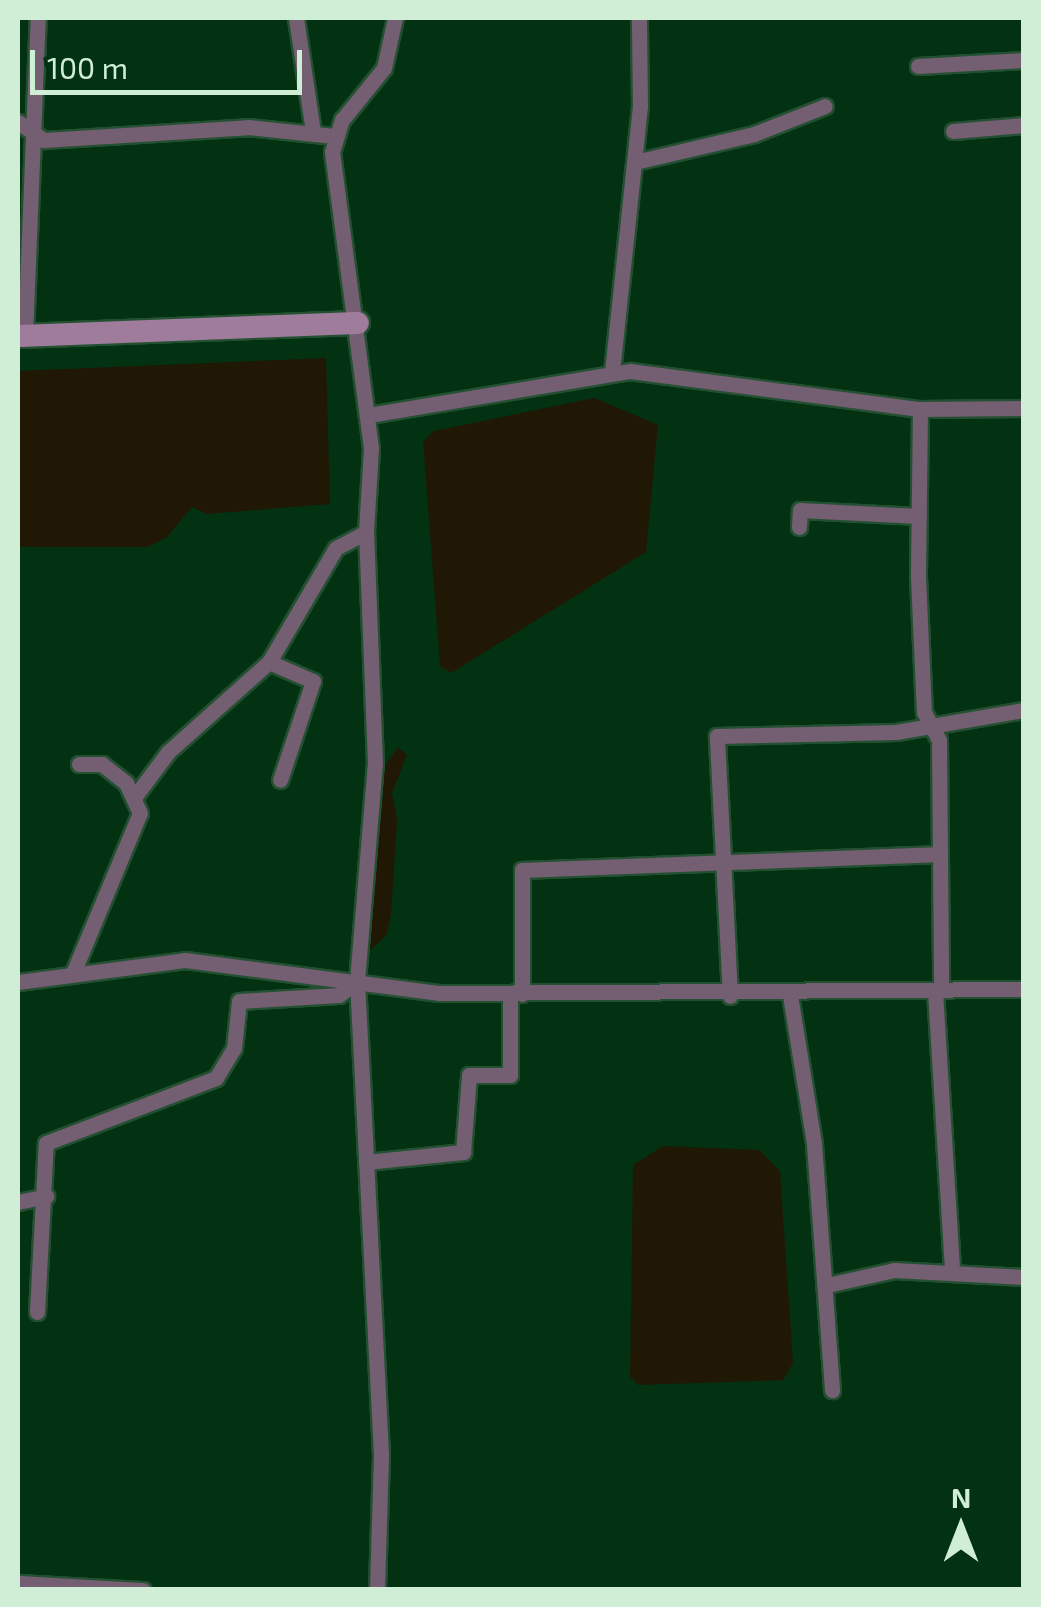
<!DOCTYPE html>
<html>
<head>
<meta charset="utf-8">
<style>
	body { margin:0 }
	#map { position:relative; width:1041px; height:1607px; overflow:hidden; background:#033213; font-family:"Exo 2",sans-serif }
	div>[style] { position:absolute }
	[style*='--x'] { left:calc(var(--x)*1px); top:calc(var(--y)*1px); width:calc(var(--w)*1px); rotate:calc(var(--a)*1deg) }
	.water>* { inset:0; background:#201804 }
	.roads { filter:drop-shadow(2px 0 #245032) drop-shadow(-2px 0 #245032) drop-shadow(0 2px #245032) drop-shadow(0 -2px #245032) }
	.street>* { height:15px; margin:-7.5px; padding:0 7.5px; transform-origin:7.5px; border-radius:7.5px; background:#745e72 }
	.secondary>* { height:22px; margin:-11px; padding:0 11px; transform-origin:11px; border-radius:11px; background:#a07c9c }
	span { translate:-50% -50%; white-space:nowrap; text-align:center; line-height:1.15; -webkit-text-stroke:8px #033213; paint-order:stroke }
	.frame { position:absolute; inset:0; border:20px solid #d0eed5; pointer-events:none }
	.north { position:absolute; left:911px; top:1477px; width:100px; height:100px; -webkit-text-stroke:8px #033213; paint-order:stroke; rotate:0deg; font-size:28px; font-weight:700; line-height:40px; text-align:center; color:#d0eed5 }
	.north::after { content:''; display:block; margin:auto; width:35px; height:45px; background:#d0eed5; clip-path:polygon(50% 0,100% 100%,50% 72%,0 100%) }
	.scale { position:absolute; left:30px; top:50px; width:272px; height:45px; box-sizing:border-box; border:5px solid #d0eed5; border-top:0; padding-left:12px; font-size:30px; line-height:35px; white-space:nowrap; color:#d0eed5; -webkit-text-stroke:8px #033213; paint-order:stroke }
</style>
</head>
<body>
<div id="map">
	<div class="water">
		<i style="clip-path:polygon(326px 358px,330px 504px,207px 514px,192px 507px,166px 538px,147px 547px,18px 547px,18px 371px)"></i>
		<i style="clip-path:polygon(594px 398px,658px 425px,646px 552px,451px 673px,440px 666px,423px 441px,434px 431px)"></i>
		<i style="clip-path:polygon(398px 747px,407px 755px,392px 793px,397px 819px,391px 916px,386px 936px,368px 952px,384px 767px)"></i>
		<i style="clip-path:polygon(663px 1146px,759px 1150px,780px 1171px,793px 1363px,783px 1380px,638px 1385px,630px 1377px,633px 1165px)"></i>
	</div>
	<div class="roads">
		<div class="street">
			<i style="--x:296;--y:18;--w:115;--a:81.5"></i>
			<i style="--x:918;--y:66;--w:106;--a:-3.2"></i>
			<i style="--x:18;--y:122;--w:32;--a:35"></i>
			<i style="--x:44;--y:140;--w:204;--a:-3.6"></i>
			<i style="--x:248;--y:127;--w:86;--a:6"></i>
			<i style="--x:953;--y:131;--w:71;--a:-4.8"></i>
			<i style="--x:635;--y:162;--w:122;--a:-13.2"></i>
			<i style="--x:754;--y:134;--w:76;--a:-21.5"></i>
			<i style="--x:25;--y:336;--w:318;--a:-87.7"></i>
			<i style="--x:612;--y:372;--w:267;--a:-84"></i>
			<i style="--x:640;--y:106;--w:88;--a:-90.7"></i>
			<i style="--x:920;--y:409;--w:167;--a:90.7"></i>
			<i style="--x:918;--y:576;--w:136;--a:87.5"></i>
			<i style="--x:924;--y:712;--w:32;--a:62"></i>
			<i style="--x:939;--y:740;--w:251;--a:89.5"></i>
			<i style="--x:369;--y:415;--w:265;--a:-9.6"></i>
			<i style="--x:630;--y:371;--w:292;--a:7.5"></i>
			<i style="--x:920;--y:409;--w:104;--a:-0.6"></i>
			<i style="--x:799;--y:527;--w:17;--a:-87"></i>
			<i style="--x:800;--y:510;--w:119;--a:2.9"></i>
			<i style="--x:269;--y:662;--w:48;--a:23.4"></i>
			<i style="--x:313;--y:681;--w:104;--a:108.4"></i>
			<i style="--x:136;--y:795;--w:54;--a:-53.3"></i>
			<i style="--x:168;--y:752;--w:135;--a:-41.7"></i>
			<i style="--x:269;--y:662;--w:132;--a:-59.6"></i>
			<i style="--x:336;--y:548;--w:34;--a:-28"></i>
			<i style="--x:73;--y:973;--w:173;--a:-67.3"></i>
			<i style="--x:140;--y:813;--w:33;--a:-115"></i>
			<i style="--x:126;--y:783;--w:31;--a:-142"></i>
			<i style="--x:102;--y:764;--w:23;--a:180"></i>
			<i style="--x:18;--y:982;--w:168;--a:-7.5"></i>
			<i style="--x:185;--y:960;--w:257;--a:7.4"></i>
			<i style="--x:440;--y:993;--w:584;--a:-0.39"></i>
			<i style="--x:935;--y:991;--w:281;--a:86.5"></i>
			<i style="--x:522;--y:994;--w:124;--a:-90"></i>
			<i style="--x:522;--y:870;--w:418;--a:-2.2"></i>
			<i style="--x:790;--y:995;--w:151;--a:80.8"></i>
			<i style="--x:814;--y:1144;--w:247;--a:85.8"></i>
			<i style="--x:730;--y:996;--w:260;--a:-92.9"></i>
			<i style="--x:717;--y:736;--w:179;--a:-1.3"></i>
			<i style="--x:896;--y:732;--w:130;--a:-9.8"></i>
			<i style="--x:366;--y:1162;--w:98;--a:-5.9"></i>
			<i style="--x:463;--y:1152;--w:77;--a:-85.5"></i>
			<i style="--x:469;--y:1075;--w:41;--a:0"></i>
			<i style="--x:510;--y:1075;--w:81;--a:-90"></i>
			<i style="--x:18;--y:1202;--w:29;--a:-12"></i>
			<i style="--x:827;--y:1285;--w:69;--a:-12.6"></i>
			<i style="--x:894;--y:1270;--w:130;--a:3.1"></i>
			<i style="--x:37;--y:1312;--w:169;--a:-87"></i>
			<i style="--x:46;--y:1143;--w:182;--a:-20.9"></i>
			<i style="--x:216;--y:1078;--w:35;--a:-59"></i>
			<i style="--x:234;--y:1048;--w:47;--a:-83.9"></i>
			<i style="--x:239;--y:1001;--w:100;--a:-3.4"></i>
			<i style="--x:339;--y:995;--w:23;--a:-38"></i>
			<i style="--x:18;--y:1583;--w:125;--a:3.2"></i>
			<i style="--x:377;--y:1590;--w:136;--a:-88.3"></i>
			<i style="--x:381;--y:1454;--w:474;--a:-92.9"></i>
			<i style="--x:357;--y:981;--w:218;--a:-85.3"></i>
			<i style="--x:375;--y:764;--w:232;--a:-92.2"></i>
			<i style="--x:366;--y:532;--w:84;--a:-86.6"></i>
			<i style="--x:371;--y:448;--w:299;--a:-97.5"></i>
			<i style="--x:332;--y:152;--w:34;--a:-73"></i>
			<i style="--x:342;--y:120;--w:67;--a:-51.1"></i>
			<i style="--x:384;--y:68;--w:51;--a:-77.6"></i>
		</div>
		<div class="secondary">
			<i style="--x:18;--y:336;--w:340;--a:-2.2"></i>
		</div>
	</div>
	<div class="frame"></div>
	<div class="north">N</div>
	<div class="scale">100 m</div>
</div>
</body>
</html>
